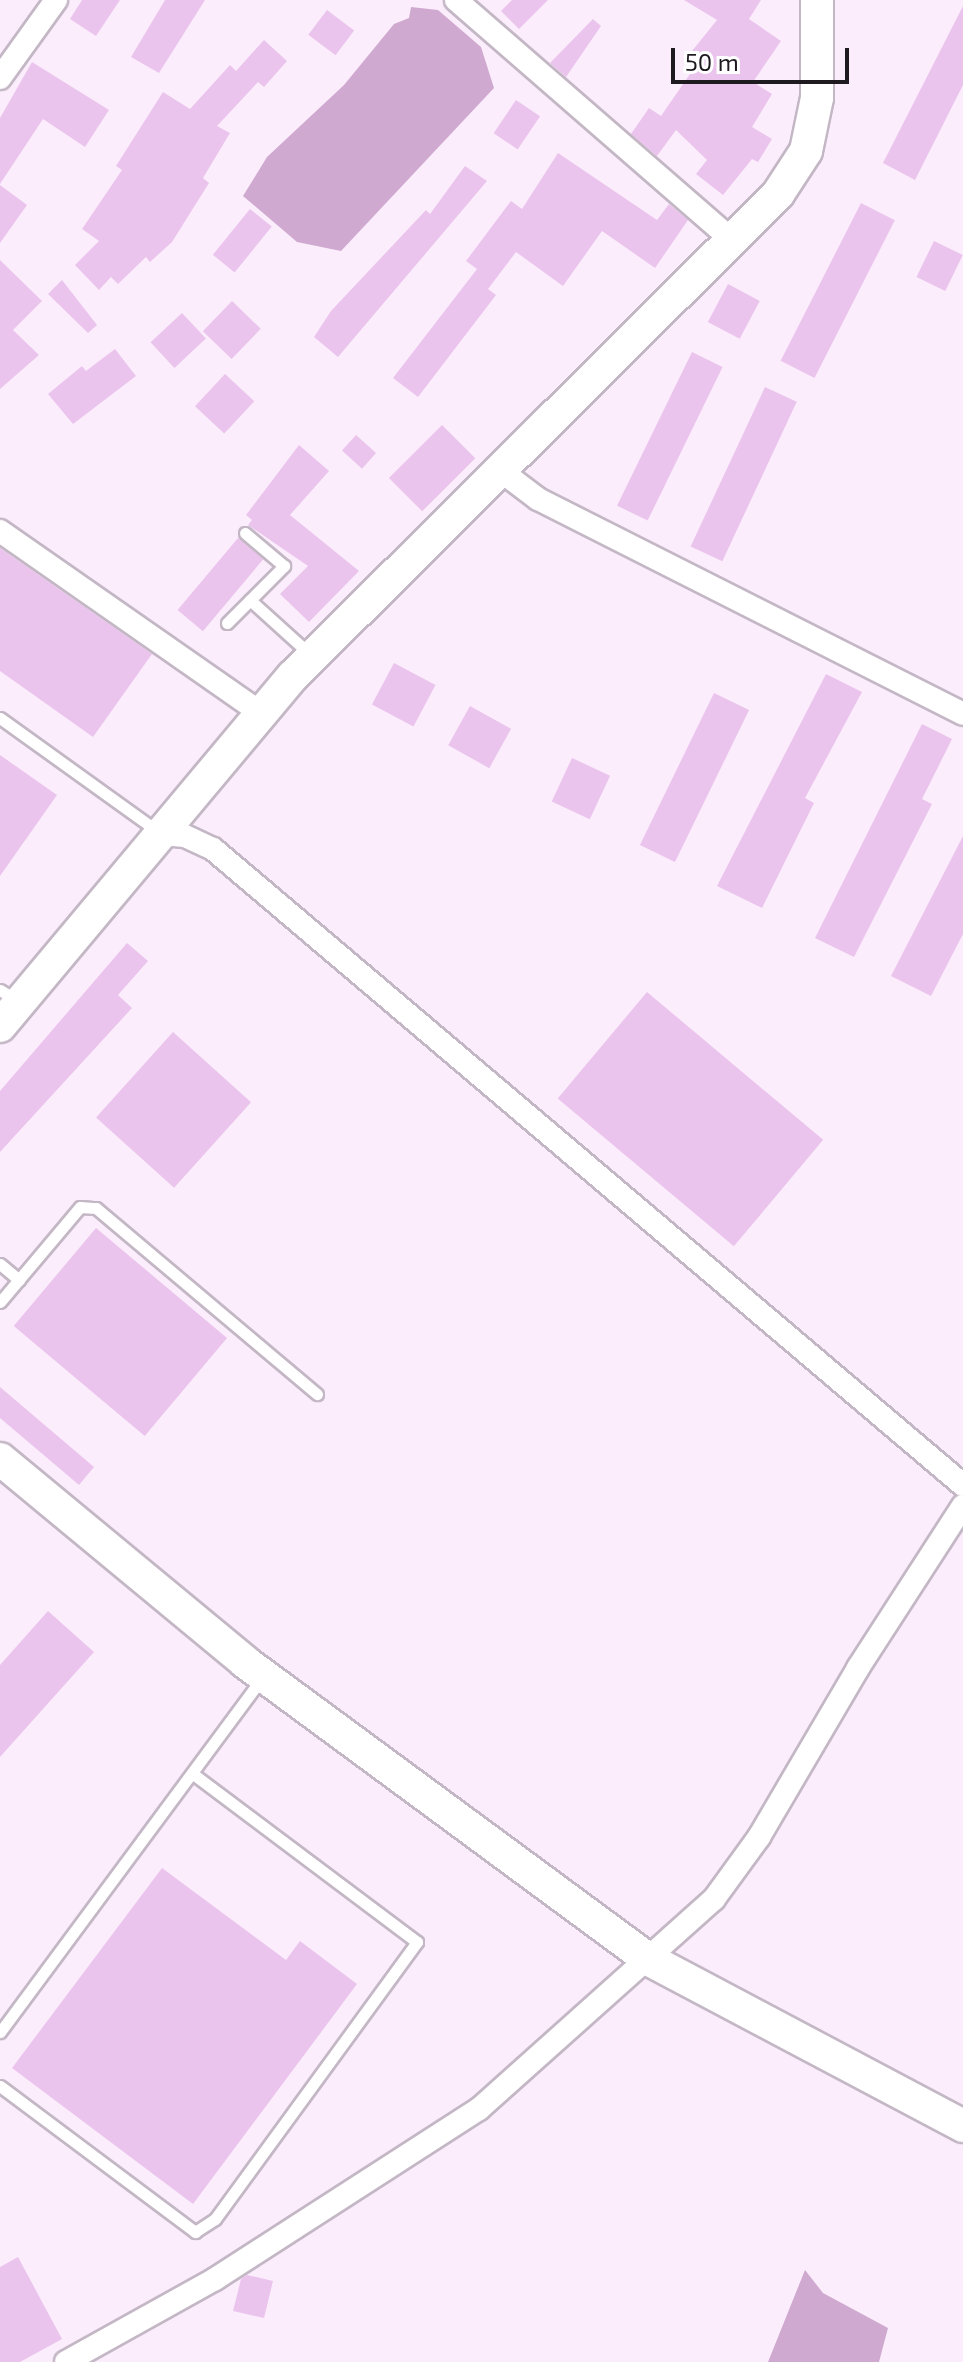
<!DOCTYPE html>
<html>
<head>
<meta charset="utf-8">
<style>
	body { margin:0 }
	#map { position:relative; width:963px; height:2362px; overflow:hidden; background:#fbedfc; font-family:"Exo 2",sans-serif }
	div>[style] { position:absolute }
	[style*='--x'] { left:calc(var(--x)*1px); top:calc(var(--y)*1px); width:calc(var(--w)*1px); rotate:calc(var(--a)*1deg) }
	.water>* { inset:0; background:#cfa9d0 }
	.building>* { inset:0; background:#ebc4ed; transform-origin:0 0 }
	.roads { filter:drop-shadow(2px 0 #c4b7c5) drop-shadow(-2px 0 #c4b7c5) drop-shadow(0 2px #c4b7c5) drop-shadow(0 -2px #c4b7c5) }
	.lane>* { height:11px; margin:-5.5px; padding:0 5.5px; transform-origin:5.5px; border-radius:5.5px; background:#fff }
	.street>* { height:22px; margin:-11px; padding:0 11px; transform-origin:11px; border-radius:11px; background:#fff }
	.secondary>* { height:32px; margin:-16px; padding:0 16px; transform-origin:16px; border-radius:16px; background:#fff }
	span { translate:-50% -50%; white-space:nowrap; text-align:center; line-height:1.15; -webkit-text-stroke:6px #fff; paint-order:stroke }
	.scale { position:absolute; left:671px; top:48px; width:178px; height:36px; box-sizing:border-box; border:4px solid #1f1a1f; border-top:0; padding-left:10px; font-size:24px; line-height:28px; white-space:nowrap; color:#1f1a1f; -webkit-text-stroke:6px #fff; paint-order:stroke }
</style>
</head>
<body>
<div id="map">
	<div class="water">
		<i style="clip-path:polygon(411px 7px,438px 10px,481px 47px,494px 88px,341px 251px,297px 242px,243px 196px,267px 157px,344px 85px,394px 24px,409px 18px)"></i>
		<i style="clip-path:polygon(805px 2270px,823px 2293px,888px 2328px,879px 2362px,768px 2362px)"></i>
	</div>
	<div class="building">
		<i style="clip-path:polygon(82px 0,120px 0,96px 36px,70px 19px)"></i>
		<i style="clip-path:polygon(165px 0,205px 0,159px 73px,131px 57px)"></i>
		<i style="clip-path:polygon(512px 0,548px 0,519px 29px,501px 11px)"></i>
		<i style="clip-path:polygon(684px 0,761px 0,749px 19px,781px 41px,753px 82px,772px 94px,752px 127px,772px 139px,758px 162px,752px 159px,723px 195px,696px 174px,707px 160px,676px 130px,657px 156px,631px 134px,649px 108px,661px 116px,701px 58px,692px 51px,717px 20px)"></i>
		<i style="clip-path:polygon(963px 6px,963px 85px,915px 180px,883px 163px)"></i>
		<i style="left:327px;top:10px;width:34px;height:31px;rotate:37deg"></i>
		<i style="clip-path:polygon(593px 19px,601px 26px,566px 77px,550px 63px)"></i>
		<i style="clip-path:polygon(264px 40px,287px 61px,264px 87px,258px 82px,217px 126px,230px 133px,203px 178px,209px 183px,172px 242px,150px 262px,146px 257px,118px 284px,111px 277px,99px 290px,75px 265px,99px 241px,82px 229px,122px 170px,116px 166px,163px 92px,190px 109px,230px 65px,236px 71px)"></i>
		<i style="clip-path:polygon(32px 62px,109px 110px,85px 147px,43px 119px,0 184px,0 118px)"></i>
		<i style="left:516px;top:100px;width:29px;height:40px;rotate:34deg"></i>
		<i style="clip-path:polygon(558px 153px,657px 220px,669px 204px,688px 220px,655px 268px,602px 231px,563px 286px,516px 252px,488px 289px,496px 295px,418px 397px,393px 378px,477px 269px,466px 261px,511px 201px,522px 209px)"></i>
		<i style="clip-path:polygon(465px 166px,487px 181px,338px 357px,314px 337px,331px 311px,426px 210px,430px 214px)"></i>
		<i style="clip-path:polygon(0 185px,27px 205px,0 243px)"></i>
		<i style="left:861px;top:203px;width:38px;height:177px;rotate:27deg"></i>
		<i style="left:250px;top:209px;width:28px;height:59px;rotate:39deg"></i>
		<i style="left:934px;top:241px;width:32px;height:40px;rotate:26deg"></i>
		<i style="clip-path:polygon(0 260px,42px 301px,13px 330px,39px 355px,0 389px)"></i>
		<i style="clip-path:polygon(62px 280px,97px 325px,88px 333px,48px 294px)"></i>
		<i style="left:728px;top:284px;width:36px;height:43px;rotate:28deg"></i>
		<i style="left:232px;top:301px;width:40px;height:42px;rotate:44deg"></i>
		<i style="left:182px;top:313px;width:35px;height:43px;rotate:47deg"></i>
		<i style="clip-path:polygon(115px 349px,136px 376px,73px 424px,48px 394px,82px 366px,86px 371px)"></i>
		<i style="left:692px;top:352px;width:34px;height:171px;rotate:26deg"></i>
		<i style="left:225px;top:374px;width:40px;height:44px;rotate:43deg"></i>
		<i style="left:765px;top:387px;width:35px;height:176px;rotate:25deg"></i>
		<i style="left:442px;top:425px;width:47px;height:75px;rotate:45deg"></i>
		<i style="left:356px;top:435px;width:27px;height:21px;rotate:42deg"></i>
		<i style="clip-path:polygon(299px 445px,329px 471px,290px 515px,359px 571px,309px 622px,280px 594px,308px 566px,248px 525px,252px 520px,246px 515px)"></i>
		<i style="left:238px;top:538px;width:33px;height:94px;rotate:40deg"></i>
		<i style="clip-path:polygon(0 548px,152px 654px,93px 737px,0 671px)"></i>
		<i style="left:394px;top:663px;width:47px;height:47px;rotate:28deg"></i>
		<i style="clip-path:polygon(826px 674px,862px 692px,805px 798px,814px 803px,762px 908px,717px 886px)"></i>
		<i style="left:714px;top:693px;width:39px;height:169px;rotate:26deg"></i>
		<i style="left:470px;top:706px;width:47px;height:45px;rotate:29deg"></i>
		<i style="clip-path:polygon(922px 724px,952px 739px,922px 799px,932px 804px,854px 957px,815px 938px)"></i>
		<i style="clip-path:polygon(0 755px,57px 795px,0 876px)"></i>
		<i style="left:572px;top:758px;width:42px;height:48px;rotate:25deg"></i>
		<i style="clip-path:polygon(963px 836px,963px 934px,931px 996px,891px 976px)"></i>
		<i style="clip-path:polygon(127px 943px,148px 961px,118px 995px,132px 1008px,0 1152px,0 1091px)"></i>
		<i style="left:647px;top:992px;width:230px;height:139px;rotate:40deg"></i>
		<i style="left:173px;top:1032px;width:105px;height:115px;rotate:42deg"></i>
		<i style="left:96px;top:1228px;width:171px;height:128px;rotate:40deg"></i>
		<i style="clip-path:polygon(0 1387px,94px 1467px,79px 1485px,0 1418px)"></i>
		<i style="clip-path:polygon(48px 1611px,94px 1652px,0 1757px,0 1665px)"></i>
		<i style="clip-path:polygon(162px 1868px,286px 1960px,300px 1941px,357px 1984px,193px 2204px,12px 2068px)"></i>
		<i style="clip-path:polygon(18px 2257px,62px 2339px,20px 2362px,0 2362px,0 2267px)"></i>
		<i style="clip-path:polygon(247px 2275px,273px 2281px,264px 2318px,233px 2311px,241px 2279px)"></i>
	</div>
	<div class="roads">
		<div class="lane">
			<i style="--x:250;--y:600;--w:84;--a:42.1"></i>
			<i style="--x:227;--y:623;--w:81;--a:-45"></i>
			<i style="--x:284;--y:566;--w:51;--a:-139.8"></i>
			<i style="--x:0;--y:718;--w:193;--a:35.7"></i>
			<i style="--x:0;--y:990;--w:22;--a:32"></i>
			<i style="--x:0;--y:1264;--w:25;--a:40"></i>
			<i style="--x:0;--y:1302;--w:124;--a:-49.9"></i>
			<i style="--x:80;--y:1207;--w:16;--a:4"></i>
			<i style="--x:96;--y:1208;--w:289;--a:40.1"></i>
			<i style="--x:0;--y:2032;--w:439;--a:-53.5"></i>
			<i style="--x:0;--y:2086;--w:244;--a:36.8"></i>
			<i style="--x:195;--y:2232;--w:24;--a:-33"></i>
			<i style="--x:215;--y:2219;--w:343;--a:-53.9"></i>
			<i style="--x:417;--y:1942;--w:281;--a:-143.1"></i>
		</div>
		<div class="street">
			<i style="--x:456;--y:0;--w:366;--a:41"></i>
			<i style="--x:0;--y:78;--w:96;--a:-54.3"></i>
			<i style="--x:501;--y:471;--w:46;--a:37.1"></i>
			<i style="--x:538;--y:499;--w:476;--a:26.8"></i>
			<i style="--x:0;--y:531;--w:320;--a:34.9"></i>
			<i style="--x:161;--y:834;--w:24;--a:5"></i>
			<i style="--x:185;--y:836;--w:31;--a:25"></i>
			<i style="--x:213;--y:849;--w:983;--a:40.3"></i>
			<i style="--x:66;--y:2362;--w:171;--a:-29.1"></i>
			<i style="--x:215;--y:2279;--w:314;--a:-32.8"></i>
			<i style="--x:479;--y:2109;--w:315;--a:-41.8"></i>
			<i style="--x:714;--y:1899;--w:77;--a:-54"></i>
			<i style="--x:759;--y:1837;--w:196;--a:-59.6"></i>
			<i style="--x:858;--y:1668;--w:193;--a:-57.1"></i>
		</div>
		<div class="secondary">
			<i style="--x:0;--y:1026;--w:456;--a:-50.1"></i>
			<i style="--x:293;--y:676;--w:684;--a:-44.82"></i>
			<i style="--x:778;--y:194;--w:51;--a:-56.9"></i>
			<i style="--x:806;--y:151;--w:54;--a:-78.3"></i>
			<i style="--x:817;--y:98;--w:98;--a:-90"></i>
			<i style="--x:0;--y:1459;--w:318;--a:39.6"></i>
			<i style="--x:245;--y:1662;--w:501;--a:36.39"></i>
			<i style="--x:648;--y:1959;--w:357;--a:27.9"></i>
		</div>
	</div>
	<div class="scale">50 m</div>
</div>
</body>
</html>
